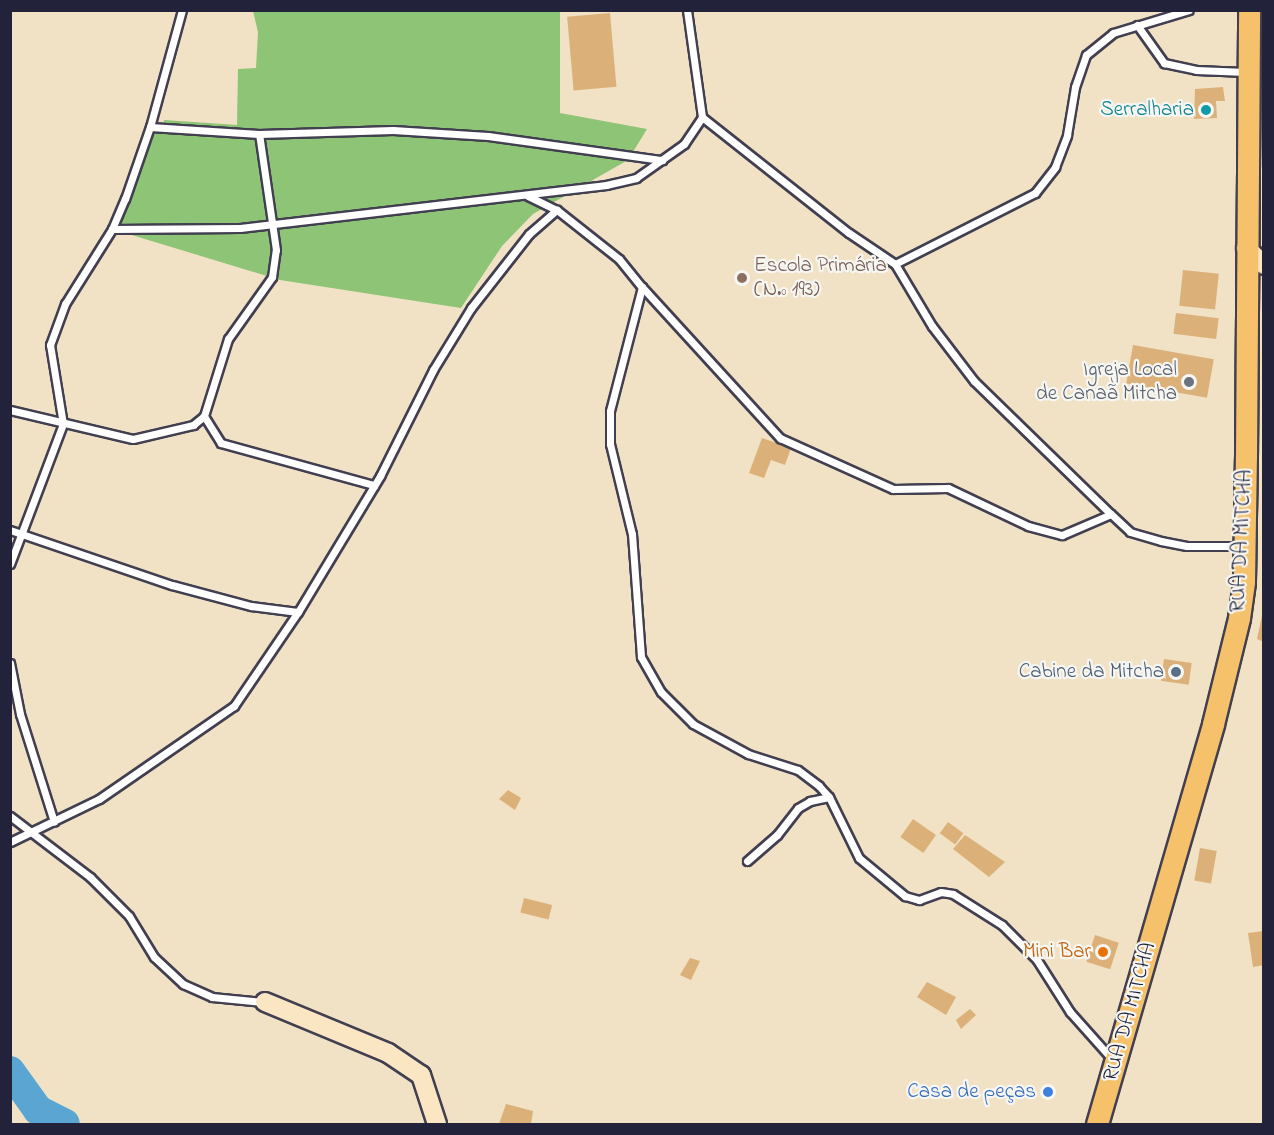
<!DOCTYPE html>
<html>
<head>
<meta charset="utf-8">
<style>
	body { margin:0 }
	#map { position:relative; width:1274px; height:1135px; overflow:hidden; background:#f1e1c5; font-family:"Indie Flower",sans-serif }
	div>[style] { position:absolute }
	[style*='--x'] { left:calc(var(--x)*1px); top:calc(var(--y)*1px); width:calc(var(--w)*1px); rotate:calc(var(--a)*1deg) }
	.green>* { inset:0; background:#8dc476 }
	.river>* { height:30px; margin:-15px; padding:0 15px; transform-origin:15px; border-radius:15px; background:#5aa5d2 }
	.building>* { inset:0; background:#dbb179; transform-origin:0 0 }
	.roads { filter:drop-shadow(2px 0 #413f50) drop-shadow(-2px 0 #413f50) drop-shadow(0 2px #413f50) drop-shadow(0 -2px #413f50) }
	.lane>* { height:7px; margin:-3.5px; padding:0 3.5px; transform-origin:3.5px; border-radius:3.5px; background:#fff }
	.secondary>* { height:18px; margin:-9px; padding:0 9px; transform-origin:9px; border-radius:9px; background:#fbe6c4 }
	.primary>* { height:21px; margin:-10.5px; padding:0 10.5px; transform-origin:10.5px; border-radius:10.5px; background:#f5c16b }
	.dots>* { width:16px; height:16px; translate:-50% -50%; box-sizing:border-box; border:3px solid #f6f6f2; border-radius:50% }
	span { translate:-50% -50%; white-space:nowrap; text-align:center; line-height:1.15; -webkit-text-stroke:4.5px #f6f6f2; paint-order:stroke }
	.culture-label { font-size:21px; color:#0d838f }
	.right { translate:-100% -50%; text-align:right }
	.education-label { font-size:21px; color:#785e54 }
	.left { translate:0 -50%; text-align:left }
	.worship-label { font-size:21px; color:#5b616d }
	.street-label { font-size:21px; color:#22223b }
	.service-label { font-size:21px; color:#4e5e75 }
	.food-label { font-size:21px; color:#c56008 }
	.shop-label { font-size:21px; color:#366cbe }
	.frame { position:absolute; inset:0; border:12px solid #22223b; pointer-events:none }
</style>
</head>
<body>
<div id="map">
	<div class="green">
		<i style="clip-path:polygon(253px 11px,560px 11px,560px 113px,647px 129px,628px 160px,533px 214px,502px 246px,461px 308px,280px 280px,112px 229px,150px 127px,163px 127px,164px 120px,237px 125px,238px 69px,256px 68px,258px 32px)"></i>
	</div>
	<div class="river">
		<i style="--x:10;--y:1071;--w:48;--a:54.3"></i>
		<i style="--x:38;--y:1110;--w:30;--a:27"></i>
	</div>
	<div class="building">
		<i style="left:610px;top:13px;width:74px;height:43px;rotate:85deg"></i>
		<i style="clip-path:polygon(1223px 87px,1225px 101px,1216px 101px,1217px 118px,1194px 119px,1195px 89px)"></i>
		<i style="left:1183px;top:270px;width:36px;height:36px;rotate:6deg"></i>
		<i style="left:1176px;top:313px;width:43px;height:21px;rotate:7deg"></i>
		<i style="left:1133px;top:345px;width:82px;height:39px;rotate:10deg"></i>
		<i style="clip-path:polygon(762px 438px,791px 448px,785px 465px,771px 460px,764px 478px,749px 473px)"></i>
		<i style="clip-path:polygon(1263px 611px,1264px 611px,1264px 642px,1257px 639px)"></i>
		<i style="left:1164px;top:659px;width:28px;height:22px;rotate:8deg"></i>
		<i style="clip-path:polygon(508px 790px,521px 798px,515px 810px,499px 799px)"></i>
		<i style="left:913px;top:819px;width:28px;height:22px;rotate:35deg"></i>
		<i style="left:948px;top:822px;width:19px;height:14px;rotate:36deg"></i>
		<i style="clip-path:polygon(965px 835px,1005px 862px,989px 877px,953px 849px)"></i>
		<i style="left:1200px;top:848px;width:17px;height:33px;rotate:10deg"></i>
		<i style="left:524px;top:898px;width:29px;height:15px;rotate:14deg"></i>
		<i style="clip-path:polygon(1264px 931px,1264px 965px,1253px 967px,1248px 933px)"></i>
		<i style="left:1095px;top:935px;width:25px;height:28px;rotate:18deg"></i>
		<i style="clip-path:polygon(690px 958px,700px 961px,691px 980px,680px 975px)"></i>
		<i style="clip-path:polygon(927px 982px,956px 997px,946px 1015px,917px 997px)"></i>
		<i style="clip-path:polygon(970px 1009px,976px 1015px,961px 1029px,956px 1020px)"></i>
		<i style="clip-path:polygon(506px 1104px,533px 1111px,531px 1124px,499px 1124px)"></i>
	</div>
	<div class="roads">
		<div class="lane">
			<i style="--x:687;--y:10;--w:108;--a:82"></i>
			<i style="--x:702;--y:117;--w:187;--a:38.3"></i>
			<i style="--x:849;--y:233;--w:55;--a:34"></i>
			<i style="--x:895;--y:264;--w:72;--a:59.2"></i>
			<i style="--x:932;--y:326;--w:69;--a:52.6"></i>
			<i style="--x:974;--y:381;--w:191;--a:44.2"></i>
			<i style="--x:1111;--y:514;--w:26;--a:43"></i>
			<i style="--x:1130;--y:532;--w:32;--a:16"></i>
			<i style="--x:1161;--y:541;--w:26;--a:11"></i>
			<i style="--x:1187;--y:546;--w:54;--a:0"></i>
			<i style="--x:1137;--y:25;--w:47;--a:54.6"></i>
			<i style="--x:1164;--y:63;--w:33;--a:12"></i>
			<i style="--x:1196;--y:70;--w:50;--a:2.3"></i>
			<i style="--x:150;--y:127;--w:109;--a:3.7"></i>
			<i style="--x:259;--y:134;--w:134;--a:-1.7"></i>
			<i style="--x:393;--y:130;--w:95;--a:3.6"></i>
			<i style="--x:488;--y:136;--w:176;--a:7.9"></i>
			<i style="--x:528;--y:196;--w:32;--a:26"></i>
			<i style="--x:557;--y:210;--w:79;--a:38.3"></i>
			<i style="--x:619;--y:259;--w:36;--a:51"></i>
			<i style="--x:642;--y:287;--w:128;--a:104.5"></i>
			<i style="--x:610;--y:411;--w:33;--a:90"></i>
			<i style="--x:610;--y:444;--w:93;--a:76.3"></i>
			<i style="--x:632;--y:534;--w:123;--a:85.8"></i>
			<i style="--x:641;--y:657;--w:40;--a:60.3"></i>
			<i style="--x:661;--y:692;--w:45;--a:45"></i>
			<i style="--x:693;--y:724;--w:63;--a:28.6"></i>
			<i style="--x:748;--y:754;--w:52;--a:17.7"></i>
			<i style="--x:798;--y:770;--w:26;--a:37"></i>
			<i style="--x:819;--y:786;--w:15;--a:48"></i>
			<i style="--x:829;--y:797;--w:68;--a:63.8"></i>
			<i style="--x:859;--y:858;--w:60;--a:39.6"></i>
			<i style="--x:905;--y:896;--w:15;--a:16"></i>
			<i style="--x:919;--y:900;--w:23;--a:-20"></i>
			<i style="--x:941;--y:892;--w:12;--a:9"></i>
			<i style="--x:953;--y:894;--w:58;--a:32.3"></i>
			<i style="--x:1002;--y:925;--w:49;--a:45"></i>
			<i style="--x:1037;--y:960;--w:62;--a:57.6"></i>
			<i style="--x:1070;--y:1012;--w:62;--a:48.3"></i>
			<i style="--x:112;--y:229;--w:128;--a:-0.4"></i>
			<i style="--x:240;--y:228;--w:369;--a:-6.7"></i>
			<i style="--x:606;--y:185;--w:31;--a:-13"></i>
			<i style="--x:636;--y:178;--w:59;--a:-35.3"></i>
			<i style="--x:684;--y:144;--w:32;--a:-56"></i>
			<i style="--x:895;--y:264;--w:157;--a:-26.9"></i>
			<i style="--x:1035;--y:193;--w:33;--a:-52"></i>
			<i style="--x:1055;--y:167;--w:34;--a:-69"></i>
			<i style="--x:1067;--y:135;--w:49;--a:-80.5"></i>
			<i style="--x:1075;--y:87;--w:34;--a:-71"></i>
			<i style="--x:1086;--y:55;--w:35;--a:-39"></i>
			<i style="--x:1113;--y:33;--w:79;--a:-16.8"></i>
			<i style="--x:642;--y:287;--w:205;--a:47.6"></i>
			<i style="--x:780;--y:438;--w:124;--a:24.3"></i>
			<i style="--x:893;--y:489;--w:55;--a:-1"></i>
			<i style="--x:948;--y:488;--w:89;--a:25.4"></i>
			<i style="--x:1028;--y:526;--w:35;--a:15"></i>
			<i style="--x:1062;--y:535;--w:53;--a:-23.2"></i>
			<i style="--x:10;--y:410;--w:126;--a:13.3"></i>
			<i style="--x:133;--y:439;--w:62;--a:-13.1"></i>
			<i style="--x:193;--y:425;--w:14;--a:-39"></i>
			<i style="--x:204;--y:416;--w:81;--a:-72.7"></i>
			<i style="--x:228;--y:339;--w:76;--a:-54.6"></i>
			<i style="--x:272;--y:277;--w:27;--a:-82"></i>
			<i style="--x:276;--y:250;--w:117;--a:-98.3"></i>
			<i style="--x:204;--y:416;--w:32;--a:58"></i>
			<i style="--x:221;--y:443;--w:159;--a:15.4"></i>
			<i style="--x:10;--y:530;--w:171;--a:18.8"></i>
			<i style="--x:172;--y:585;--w:82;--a:14.9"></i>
			<i style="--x:251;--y:606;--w:47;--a:7.3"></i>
			<i style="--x:10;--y:564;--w:150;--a:-69.3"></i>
			<i style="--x:63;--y:424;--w:80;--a:-99.3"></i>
			<i style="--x:50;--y:345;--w:44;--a:-69.9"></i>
			<i style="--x:65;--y:304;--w:89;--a:-57.9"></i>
			<i style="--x:112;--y:229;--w:33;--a:-67"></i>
			<i style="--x:125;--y:199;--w:76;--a:-70.9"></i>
			<i style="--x:150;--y:127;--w:121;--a:-74.7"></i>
			<i style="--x:10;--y:663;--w:52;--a:78.9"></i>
			<i style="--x:20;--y:714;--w:113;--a:72.5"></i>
			<i style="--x:10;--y:816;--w:101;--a:37.3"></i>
			<i style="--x:90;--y:877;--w:55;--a:45"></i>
			<i style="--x:129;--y:916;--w:48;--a:58.6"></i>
			<i style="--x:154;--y:957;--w:40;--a:43"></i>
			<i style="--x:183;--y:984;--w:32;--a:24"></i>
			<i style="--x:212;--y:997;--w:51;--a:5.6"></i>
			<i style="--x:10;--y:842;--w:99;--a:-25.8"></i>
			<i style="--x:99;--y:799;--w:164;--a:-34.6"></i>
			<i style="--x:234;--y:706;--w:114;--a:-55.8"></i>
			<i style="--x:298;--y:612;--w:159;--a:-58.9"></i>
			<i style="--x:380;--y:476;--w:119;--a:-63.4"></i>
			<i style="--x:433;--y:370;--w:73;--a:-58.5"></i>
			<i style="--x:471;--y:308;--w:94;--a:-51.9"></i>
			<i style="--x:529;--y:234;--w:37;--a:-41"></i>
			<i style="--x:747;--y:861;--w:40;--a:-41"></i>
			<i style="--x:777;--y:835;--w:34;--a:-52"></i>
			<i style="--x:798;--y:808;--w:14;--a:-30"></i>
			<i style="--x:810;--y:801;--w:19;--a:-12"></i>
		</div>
		<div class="secondary">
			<i style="--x:1246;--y:248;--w:25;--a:43"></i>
			<i style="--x:265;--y:1002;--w:133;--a:22.5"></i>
			<i style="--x:388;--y:1053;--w:40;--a:34"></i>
			<i style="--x:421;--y:1075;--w:52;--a:71.9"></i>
		</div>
		<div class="primary">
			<i style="--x:1097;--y:1124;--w:416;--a:-73.8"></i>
			<i style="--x:1213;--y:724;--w:109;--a:-76.2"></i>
			<i style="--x:1239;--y:618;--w:37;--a:-82"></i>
			<i style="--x:1244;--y:581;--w:124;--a:-89.1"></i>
			<i style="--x:1246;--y:457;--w:447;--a:-89.6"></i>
		</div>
	</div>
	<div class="dots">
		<i style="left:1206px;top:110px;background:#0f9aa8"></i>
		<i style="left:742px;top:278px;background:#8d6e63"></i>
		<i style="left:1189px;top:382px;background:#6b7280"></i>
		<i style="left:1176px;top:672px;background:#5c6f8a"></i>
		<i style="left:1103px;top:952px;background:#e8710a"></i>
		<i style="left:1048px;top:1092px;background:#3f7fe0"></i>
	</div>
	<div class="culture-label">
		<span class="right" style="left:1194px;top:110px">Serralharia</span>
	</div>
	<div class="education-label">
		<span class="left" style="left:754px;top:278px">Escola Primária<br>(N.º 193)</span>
	</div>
	<div class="worship-label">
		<span class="right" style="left:1177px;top:382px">Igreja Local<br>de Canaã Mitcha</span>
	</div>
	<div class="street-label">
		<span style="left:1242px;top:541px;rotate:-87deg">RUA DA MITCHA</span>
		<span style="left:1130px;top:1012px;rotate:-74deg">RUA DA MITCHA</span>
	</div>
	<div class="service-label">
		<span class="right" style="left:1164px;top:672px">Cabine da Mitcha</span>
	</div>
	<div class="food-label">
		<span class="right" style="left:1091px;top:952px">Mini Bar</span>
	</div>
	<div class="shop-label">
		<span class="right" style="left:1036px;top:1092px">Casa de peças</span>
	</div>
	<div class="frame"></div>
</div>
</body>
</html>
